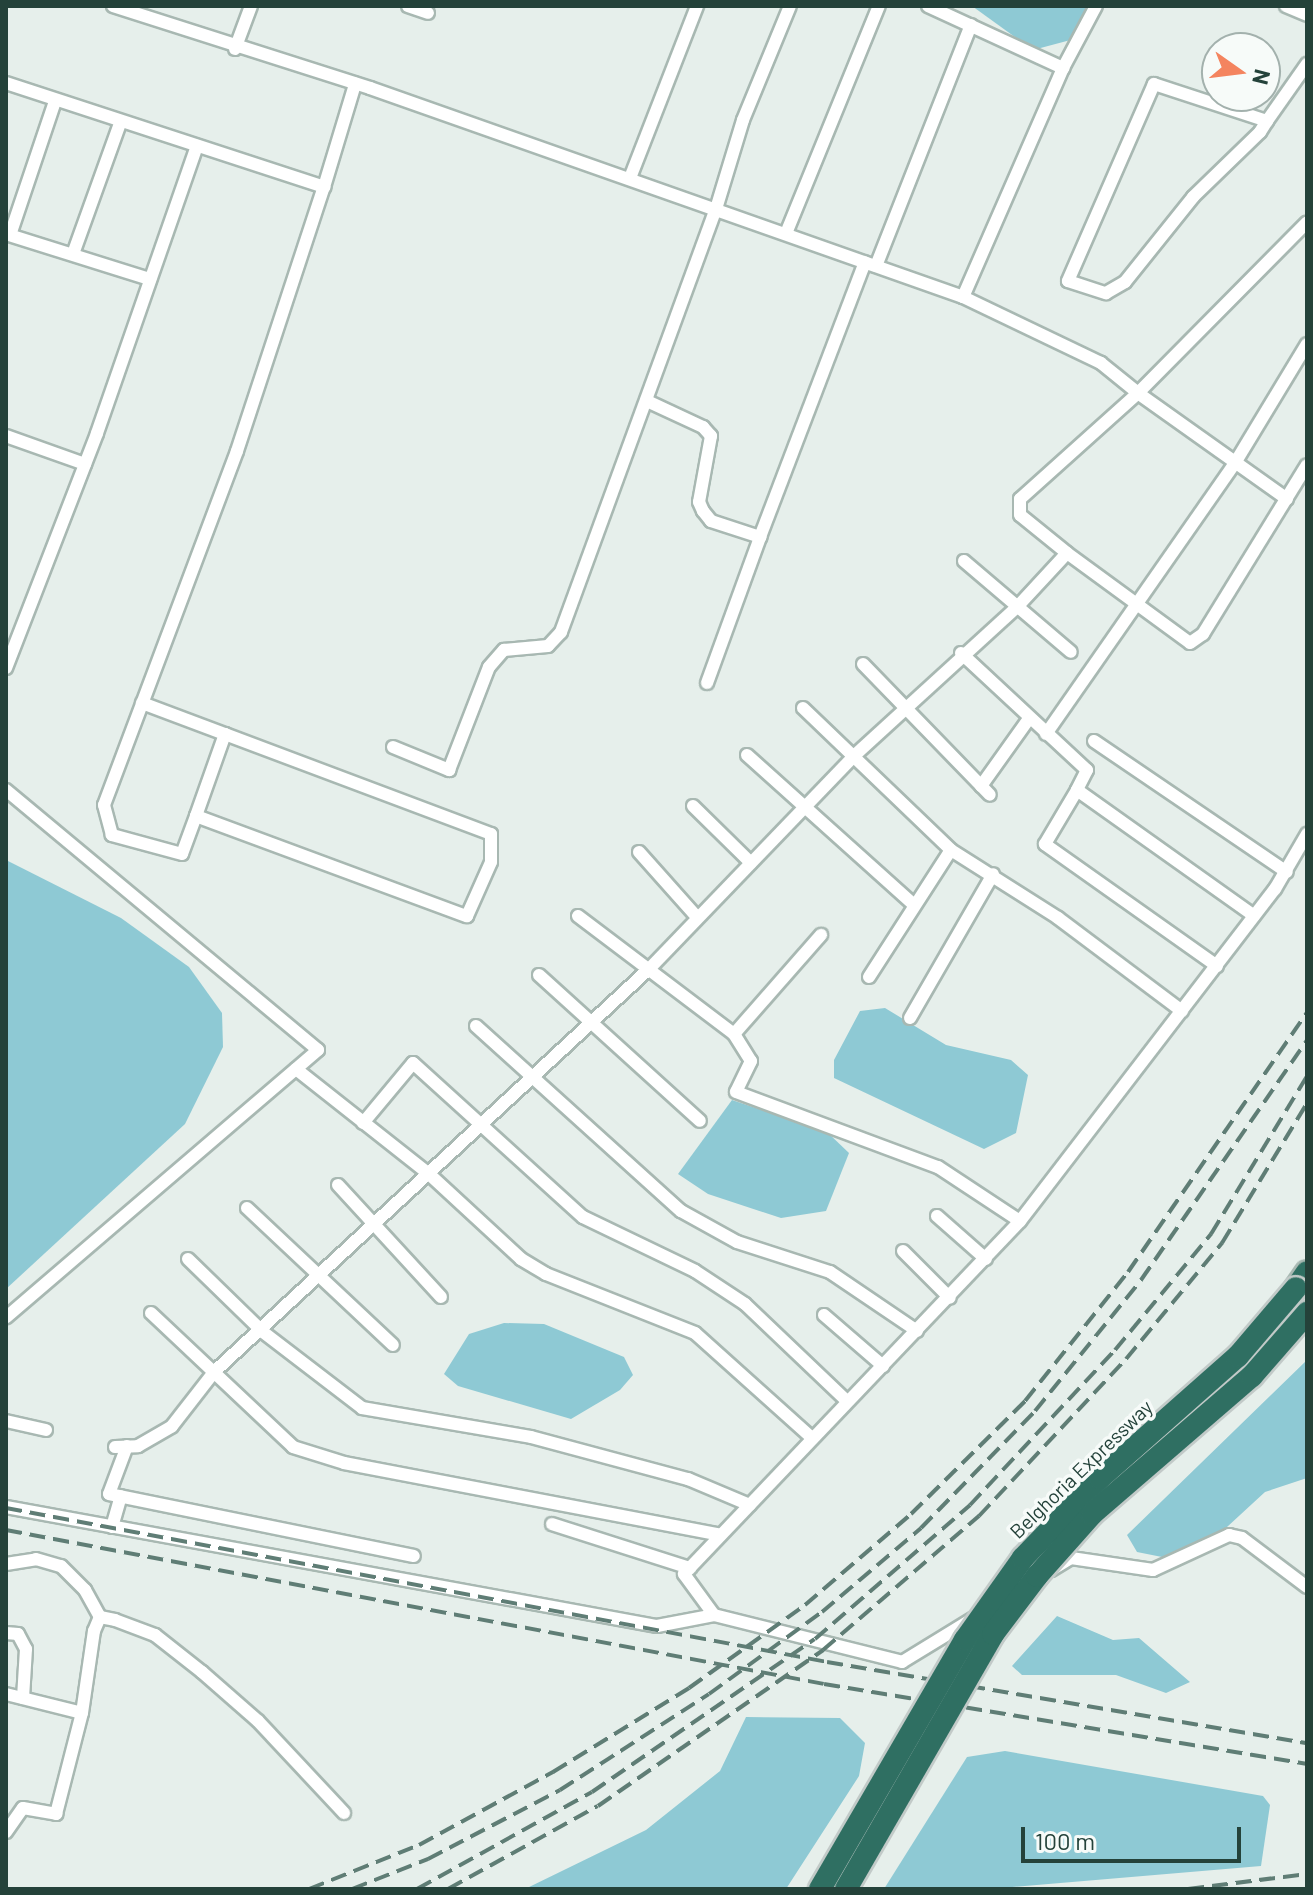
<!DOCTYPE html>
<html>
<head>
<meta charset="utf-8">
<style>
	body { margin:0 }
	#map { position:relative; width:1313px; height:1895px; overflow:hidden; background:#e6efeb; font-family:Barlow,sans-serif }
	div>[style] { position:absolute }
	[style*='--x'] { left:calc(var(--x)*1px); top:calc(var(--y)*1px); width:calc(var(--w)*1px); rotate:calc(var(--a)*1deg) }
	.water>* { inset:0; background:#8ec9d4 }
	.roads { filter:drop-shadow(2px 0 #a8b8b2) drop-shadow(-2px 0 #a8b8b2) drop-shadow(0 2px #a8b8b2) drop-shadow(0 -2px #a8b8b2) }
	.minor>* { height:12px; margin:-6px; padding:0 6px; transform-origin:6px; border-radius:6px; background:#fff }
	.motorway>* { height:22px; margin:-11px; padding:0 11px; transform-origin:11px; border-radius:11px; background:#2f6f62 }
	.rail>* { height:4px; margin-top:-2px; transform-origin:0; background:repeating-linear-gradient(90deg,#5f7d75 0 16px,transparent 0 24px) }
	.bridges { filter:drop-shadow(2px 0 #c2cac8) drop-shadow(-2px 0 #c2cac8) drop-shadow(0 2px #c2cac8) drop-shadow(0 -2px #c2cac8) }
	.motorway-bridge>* { height:22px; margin:-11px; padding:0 11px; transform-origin:11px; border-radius:11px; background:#2f6f62 }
	span { translate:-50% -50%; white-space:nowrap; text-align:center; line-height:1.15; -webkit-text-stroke:7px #f7fbf9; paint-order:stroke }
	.street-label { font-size:20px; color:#24423a }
	.frame { position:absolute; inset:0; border:8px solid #24423a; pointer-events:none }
	.north { position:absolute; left:1201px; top:32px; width:80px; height:80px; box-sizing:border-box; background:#f7fbf9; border:2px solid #a3b1ad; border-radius:50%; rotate:104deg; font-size:22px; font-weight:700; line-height:32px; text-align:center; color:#24423a }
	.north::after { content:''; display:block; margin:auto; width:28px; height:36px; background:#f4845f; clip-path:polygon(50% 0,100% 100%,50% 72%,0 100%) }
	.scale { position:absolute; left:1021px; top:1827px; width:220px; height:36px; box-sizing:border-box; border:4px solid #24423a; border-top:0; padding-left:10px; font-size:24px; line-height:28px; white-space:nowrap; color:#24423a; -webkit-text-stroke:6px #f7fbf9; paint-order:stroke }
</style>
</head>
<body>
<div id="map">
	<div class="water">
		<i style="clip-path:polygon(972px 6px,1088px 6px,1078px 38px,1033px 50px)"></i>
		<i style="clip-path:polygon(6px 860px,121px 918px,189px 967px,222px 1013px,223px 1047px,185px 1124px,6px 1289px)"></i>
		<i style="clip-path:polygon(885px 1008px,946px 1045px,1011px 1060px,1028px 1075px,1016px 1133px,984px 1149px,834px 1078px,834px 1060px,860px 1011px)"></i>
		<i style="clip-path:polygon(732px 1100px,827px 1132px,849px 1153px,826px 1211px,781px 1218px,708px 1194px,678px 1174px)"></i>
		<i style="clip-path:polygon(504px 1323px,544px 1324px,624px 1357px,633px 1375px,620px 1390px,571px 1419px,458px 1386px,444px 1374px,469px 1334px)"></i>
		<i style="clip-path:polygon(1307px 1360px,1307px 1478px,1265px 1492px,1227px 1527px,1172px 1559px,1137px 1552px,1127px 1535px)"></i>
		<i style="clip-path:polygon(1057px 1616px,1113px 1640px,1139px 1638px,1190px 1682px,1166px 1693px,1116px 1675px,1022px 1675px,1012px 1666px)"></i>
		<i style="clip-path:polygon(746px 1717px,840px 1718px,865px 1743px,859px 1776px,786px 1889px,525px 1889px,646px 1830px,720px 1771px)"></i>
		<i style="clip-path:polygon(1005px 1751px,1263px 1796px,1270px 1805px,1261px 1866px,989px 1889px,884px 1889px,967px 1757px)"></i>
	</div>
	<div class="roads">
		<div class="minor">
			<i style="--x:113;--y:6;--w:270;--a:17.7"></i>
			<i style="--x:370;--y:88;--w:629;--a:19.41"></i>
			<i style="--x:963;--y:297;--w:250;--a:-66.4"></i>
			<i style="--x:1063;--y:68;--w:70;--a:-62"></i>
			<i style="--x:408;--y:6;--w:21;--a:19"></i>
			<i style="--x:928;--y:6;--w:149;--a:24.7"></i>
			<i style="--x:1286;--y:6;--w:23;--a:23"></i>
			<i style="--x:235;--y:49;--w:46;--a:-69.6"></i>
			<i style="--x:6;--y:83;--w:335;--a:18.1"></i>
			<i style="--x:324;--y:187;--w:108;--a:-73.2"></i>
			<i style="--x:1267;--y:121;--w:119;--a:-161.9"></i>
			<i style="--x:1154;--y:84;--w:215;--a:113.6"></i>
			<i style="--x:1068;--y:281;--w:40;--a:18"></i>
			<i style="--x:1106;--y:293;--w:22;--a:-30"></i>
			<i style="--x:1125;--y:282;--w:109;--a:-51.3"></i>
			<i style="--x:1193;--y:197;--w:93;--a:-44.1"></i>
			<i style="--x:1260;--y:132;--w:13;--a:-58"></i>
			<i style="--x:1267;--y:121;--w:70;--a:-54.9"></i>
			<i style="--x:630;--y:178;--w:185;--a:-68.7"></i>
			<i style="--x:787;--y:231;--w:243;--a:-67.8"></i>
			<i style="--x:6;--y:234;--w:151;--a:17.4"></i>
			<i style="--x:10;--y:235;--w:141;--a:-71.4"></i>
			<i style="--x:73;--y:254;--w:141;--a:-70.2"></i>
			<i style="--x:876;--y:266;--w:259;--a:-68.5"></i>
			<i style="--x:647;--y:401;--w:62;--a:24.9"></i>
			<i style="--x:703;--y:427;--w:12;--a:48"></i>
			<i style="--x:711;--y:436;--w:67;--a:100.3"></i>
			<i style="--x:699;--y:502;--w:10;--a:66"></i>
			<i style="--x:703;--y:511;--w:13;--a:51"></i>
			<i style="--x:711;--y:521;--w:52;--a:18.1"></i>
			<i style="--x:760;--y:537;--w:294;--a:-69.1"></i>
			<i style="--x:6;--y:436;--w:84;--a:19.5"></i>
			<i style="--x:1287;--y:499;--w:183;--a:-144.6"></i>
			<i style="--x:1138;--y:393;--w:240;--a:-45.3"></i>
			<i style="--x:1067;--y:553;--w:152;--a:36.2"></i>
			<i style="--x:1190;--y:643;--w:16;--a:-35"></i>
			<i style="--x:1203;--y:634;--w:198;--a:-58.4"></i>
			<i style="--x:964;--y:561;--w:140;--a:40.4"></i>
			<i style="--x:961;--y:653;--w:172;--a:42.9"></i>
			<i style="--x:1087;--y:770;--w:22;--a:117"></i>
			<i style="--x:863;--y:664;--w:182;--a:45.9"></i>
			<i style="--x:6;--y:668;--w:252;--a:-68.8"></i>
			<i style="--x:97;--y:433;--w:304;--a:-70.8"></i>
			<i style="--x:707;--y:683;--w:155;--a:-70"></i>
			<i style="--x:142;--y:703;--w:89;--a:20.5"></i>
			<i style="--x:803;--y:708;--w:205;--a:43.8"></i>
			<i style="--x:1046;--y:734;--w:330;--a:-55.1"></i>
			<i style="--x:1235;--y:463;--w:139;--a:-58.8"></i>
			<i style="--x:1094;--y:741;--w:233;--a:34.2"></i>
			<i style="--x:393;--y:747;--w:61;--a:22.3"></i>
			<i style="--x:449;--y:770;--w:110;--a:-68.8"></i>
			<i style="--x:489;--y:667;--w:23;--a:-49"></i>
			<i style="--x:504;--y:650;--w:44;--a:-5.2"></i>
			<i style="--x:548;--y:646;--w:19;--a:-47"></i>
			<i style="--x:561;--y:632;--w:451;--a:-69.9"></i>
			<i style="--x:716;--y:209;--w:93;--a:-73.1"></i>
			<i style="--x:743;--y:120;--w:123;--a:-67.6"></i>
			<i style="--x:747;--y:755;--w:223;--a:41.9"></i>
			<i style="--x:981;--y:786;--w:81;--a:-54.5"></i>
			<i style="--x:6;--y:790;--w:406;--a:39.8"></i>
			<i style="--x:318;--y:1050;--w:411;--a:139.4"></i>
			<i style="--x:693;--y:806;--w:81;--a:44.5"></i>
			<i style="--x:196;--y:816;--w:289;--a:20.3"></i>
			<i style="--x:467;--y:916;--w:59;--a:-66"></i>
			<i style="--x:491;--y:862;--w:28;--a:-90"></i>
			<i style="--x:491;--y:834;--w:284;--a:-159.4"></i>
			<i style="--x:225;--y:734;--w:87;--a:109.5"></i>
			<i style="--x:196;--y:816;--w:40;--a:110.2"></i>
			<i style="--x:182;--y:854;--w:73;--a:-164.8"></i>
			<i style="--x:112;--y:835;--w:31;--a:-105"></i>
			<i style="--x:104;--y:805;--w:378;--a:-69.4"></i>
			<i style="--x:237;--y:451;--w:278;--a:-71.8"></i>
			<i style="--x:639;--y:852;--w:87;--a:48.3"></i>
			<i style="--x:578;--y:916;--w:196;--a:37.1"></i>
			<i style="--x:734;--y:1034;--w:32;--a:58"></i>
			<i style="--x:751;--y:1061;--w:34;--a:116"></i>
			<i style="--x:736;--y:1092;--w:215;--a:20.4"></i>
			<i style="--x:938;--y:1167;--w:98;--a:33.4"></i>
			<i style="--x:1217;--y:966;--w:211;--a:-144.7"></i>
			<i style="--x:1045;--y:844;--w:63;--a:-59.3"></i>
			<i style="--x:1077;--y:790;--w:217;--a:35.4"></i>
			<i style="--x:539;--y:975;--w:217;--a:42.2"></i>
			<i style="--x:869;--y:977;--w:151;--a:-57.2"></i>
			<i style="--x:951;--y:850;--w:127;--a:32.4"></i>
			<i style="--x:1058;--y:918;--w:155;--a:36.9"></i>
			<i style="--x:910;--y:1018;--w:166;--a:-60"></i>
			<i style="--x:476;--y:1026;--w:276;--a:42.1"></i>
			<i style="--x:681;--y:1211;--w:64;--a:29"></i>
			<i style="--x:737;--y:1242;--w:98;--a:17.9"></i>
			<i style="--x:830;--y:1272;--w:105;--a:34.1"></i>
			<i style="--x:734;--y:1034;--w:132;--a:-48.7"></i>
			<i style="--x:296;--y:1069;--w:169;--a:38.3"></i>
			<i style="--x:429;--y:1174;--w:125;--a:42.7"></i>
			<i style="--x:521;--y:1259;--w:29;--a:31"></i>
			<i style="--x:546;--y:1274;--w:160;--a:21.6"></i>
			<i style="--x:695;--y:1333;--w:157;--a:41.9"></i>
			<i style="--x:363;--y:1123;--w:78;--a:-50.2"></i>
			<i style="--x:413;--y:1063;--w:229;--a:42.2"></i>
			<i style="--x:583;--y:1217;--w:124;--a:25.7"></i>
			<i style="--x:695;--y:1271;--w:60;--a:33.4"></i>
			<i style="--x:745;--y:1304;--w:141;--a:43.6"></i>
			<i style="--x:338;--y:1185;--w:152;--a:47.4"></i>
			<i style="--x:247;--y:1208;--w:200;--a:43.2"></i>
			<i style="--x:937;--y:1216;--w:65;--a:41.3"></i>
			<i style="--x:903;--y:1251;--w:66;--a:45"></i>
			<i style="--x:188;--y:1259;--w:105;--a:44.2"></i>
			<i style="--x:263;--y:1332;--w:125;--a:37.5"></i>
			<i style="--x:362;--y:1408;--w:171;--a:9.7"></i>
			<i style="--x:531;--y:1437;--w:163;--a:15"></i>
			<i style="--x:688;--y:1479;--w:67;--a:22.8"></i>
			<i style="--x:151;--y:1313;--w:195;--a:43.3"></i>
			<i style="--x:293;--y:1447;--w:53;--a:17.4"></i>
			<i style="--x:344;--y:1463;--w:383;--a:10.8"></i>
			<i style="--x:824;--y:1315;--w:78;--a:40.8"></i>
			<i style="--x:6;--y:1421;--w:41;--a:12.7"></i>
			<i style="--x:127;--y:1446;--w:51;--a:110.6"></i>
			<i style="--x:109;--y:1494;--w:311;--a:11.5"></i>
			<i style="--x:115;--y:1447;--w:23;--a:-2"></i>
			<i style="--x:138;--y:1446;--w:39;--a:-30"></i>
			<i style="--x:172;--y:1426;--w:68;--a:-52.1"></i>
			<i style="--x:214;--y:1372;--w:594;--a:-42.82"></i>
			<i style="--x:650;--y:968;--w:296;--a:-46.1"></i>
			<i style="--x:855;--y:755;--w:221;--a:-42.4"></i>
			<i style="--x:1018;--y:606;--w:72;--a:-47.2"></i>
			<i style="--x:1067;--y:553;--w:60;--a:-141"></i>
			<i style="--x:1020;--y:515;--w:16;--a:-90"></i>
			<i style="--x:1020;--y:499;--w:159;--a:-41.9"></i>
			<i style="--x:1138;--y:393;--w:48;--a:-141"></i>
			<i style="--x:1101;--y:363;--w:153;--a:-154.4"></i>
			<i style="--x:6;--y:1507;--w:662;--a:10.36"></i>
			<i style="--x:657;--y:1626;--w:58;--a:-10.9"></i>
			<i style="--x:714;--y:1615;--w:51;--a:-126.2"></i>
			<i style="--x:684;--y:1574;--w:487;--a:-46.4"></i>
			<i style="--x:1020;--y:1221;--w:419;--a:-52.5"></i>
			<i style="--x:1275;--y:889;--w:64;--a:-59.8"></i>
			<i style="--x:552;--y:1524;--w:145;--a:17.7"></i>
			<i style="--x:112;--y:1527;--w:32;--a:-74"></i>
			<i style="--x:6;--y:1564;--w:30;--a:-9"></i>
			<i style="--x:36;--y:1559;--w:26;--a:16"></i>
			<i style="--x:61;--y:1566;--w:34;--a:45"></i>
			<i style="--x:85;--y:1590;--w:31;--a:61"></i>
			<i style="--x:1051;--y:1570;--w:23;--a:-31"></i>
			<i style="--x:1071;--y:1558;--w:83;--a:8.3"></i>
			<i style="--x:1153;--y:1570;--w:84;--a:-24.7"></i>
			<i style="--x:1229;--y:1535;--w:13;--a:13"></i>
			<i style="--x:1242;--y:1538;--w:81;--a:37"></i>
			<i style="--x:714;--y:1615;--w:194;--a:14"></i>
			<i style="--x:902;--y:1662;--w:84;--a:-31.4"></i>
			<i style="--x:6;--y:1633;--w:12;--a:5"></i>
			<i style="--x:18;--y:1634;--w:17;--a:62"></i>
			<i style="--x:26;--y:1649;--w:49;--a:93.5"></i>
			<i style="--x:6;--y:1694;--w:78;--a:14"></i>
			<i style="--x:82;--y:1713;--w:83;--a:-81.7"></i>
			<i style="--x:94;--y:1631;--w:15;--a:-67"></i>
			<i style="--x:100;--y:1617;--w:15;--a:11"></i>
			<i style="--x:115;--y:1620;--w:43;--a:20.6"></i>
			<i style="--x:155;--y:1635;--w:60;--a:38.2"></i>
			<i style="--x:202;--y:1672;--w:74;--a:41.2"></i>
			<i style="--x:258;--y:1721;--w:126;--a:46.9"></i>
			<i style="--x:6;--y:1832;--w:29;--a:-55"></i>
			<i style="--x:23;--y:1808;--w:34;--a:10"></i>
			<i style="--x:56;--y:1814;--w:104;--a:-75.6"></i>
		</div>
		<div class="motorway">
			<i style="--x:1296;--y:1288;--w:19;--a:-55"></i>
		</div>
	</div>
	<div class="rail">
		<i style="--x:6;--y:1508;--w:835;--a:10.62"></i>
		<i style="--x:827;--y:1662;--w:487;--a:9.6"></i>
		<i style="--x:6;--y:1530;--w:832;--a:10.66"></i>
		<i style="--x:824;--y:1684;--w:490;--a:9.4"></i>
		<i style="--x:309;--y:1889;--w:118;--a:-21.8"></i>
		<i style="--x:419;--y:1845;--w:153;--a:-28.6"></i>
		<i style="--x:553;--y:1772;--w:160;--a:-31.7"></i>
		<i style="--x:689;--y:1688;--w:143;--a:-35.6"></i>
		<i style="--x:805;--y:1605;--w:140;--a:-40.6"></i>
		<i style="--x:911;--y:1514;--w:161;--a:-44.7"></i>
		<i style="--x:1025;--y:1401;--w:165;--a:-51.4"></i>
		<i style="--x:1128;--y:1272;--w:315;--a:-55.4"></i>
		<i style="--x:352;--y:1889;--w:82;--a:-21.5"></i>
		<i style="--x:428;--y:1859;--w:149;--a:-27.6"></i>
		<i style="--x:560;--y:1790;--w:177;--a:-32.8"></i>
		<i style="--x:709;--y:1694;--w:140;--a:-36"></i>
		<i style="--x:822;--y:1612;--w:130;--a:-40.3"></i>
		<i style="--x:921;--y:1528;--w:163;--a:-45.7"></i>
		<i style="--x:1035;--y:1411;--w:169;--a:-51"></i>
		<i style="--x:1141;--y:1280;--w:292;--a:-55.3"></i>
		<i style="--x:417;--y:1889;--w:200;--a:-29"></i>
		<i style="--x:592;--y:1792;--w:270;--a:-34.5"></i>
		<i style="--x:815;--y:1639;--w:205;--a:-40.8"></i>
		<i style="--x:970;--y:1505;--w:212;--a:-46.9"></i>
		<i style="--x:1115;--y:1350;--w:151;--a:-50.4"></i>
		<i style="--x:1211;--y:1234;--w:185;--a:-58.7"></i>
		<i style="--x:448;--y:1889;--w:171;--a:-29"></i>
		<i style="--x:598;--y:1806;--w:274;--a:-34.7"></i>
		<i style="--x:823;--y:1650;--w:206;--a:-40.7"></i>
		<i style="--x:979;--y:1516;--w:215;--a:-46.9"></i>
		<i style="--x:1126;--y:1359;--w:151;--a:-50.4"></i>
		<i style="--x:1222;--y:1243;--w:164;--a:-58.7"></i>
		<i style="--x:1188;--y:1889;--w:120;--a:-7.2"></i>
	</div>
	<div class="bridges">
		<div class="motorway-bridge">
			<i style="--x:820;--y:1889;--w:288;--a:-59.8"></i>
			<i style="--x:965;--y:1640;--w:100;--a:-54.7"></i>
			<i style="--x:1023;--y:1558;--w:111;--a:-46.1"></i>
			<i style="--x:1100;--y:1478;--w:184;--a:-41.5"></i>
			<i style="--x:1238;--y:1356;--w:89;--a:-49.5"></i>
			<i style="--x:846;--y:1889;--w:294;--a:-60"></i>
			<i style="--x:993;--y:1634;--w:73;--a:-52.8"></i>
			<i style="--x:1037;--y:1576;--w:83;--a:-48.4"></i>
			<i style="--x:1092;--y:1514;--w:211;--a:-40.8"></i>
			<i style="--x:1252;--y:1376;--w:84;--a:-48.9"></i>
		</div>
	</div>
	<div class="street-label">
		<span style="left:1081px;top:1469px;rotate:-44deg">Belghoria Expressway</span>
	</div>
	<div class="frame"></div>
	<div class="north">N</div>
	<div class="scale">100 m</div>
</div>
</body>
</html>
